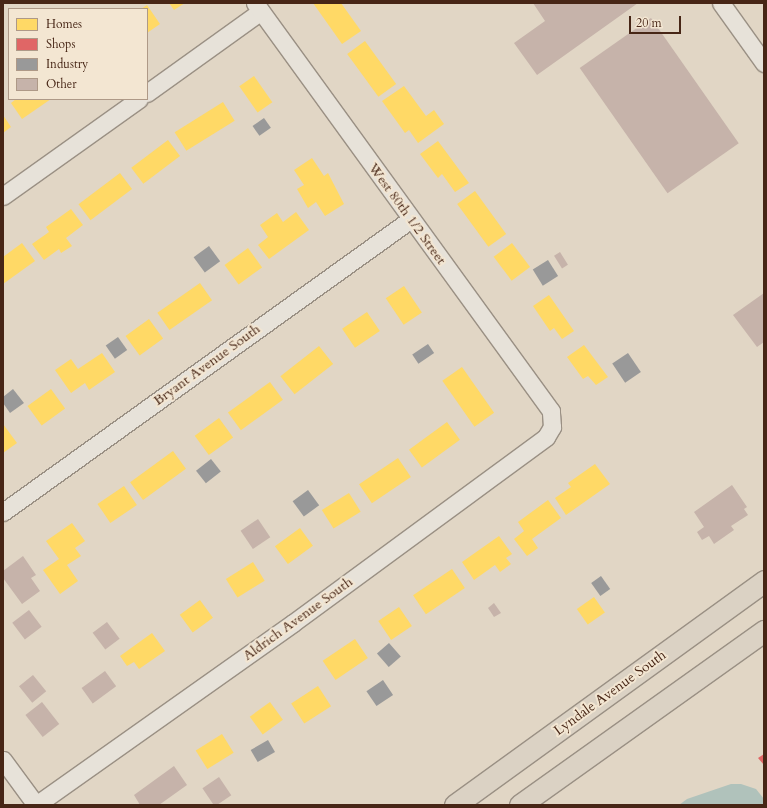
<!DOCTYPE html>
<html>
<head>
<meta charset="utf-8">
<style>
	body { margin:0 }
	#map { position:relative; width:767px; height:808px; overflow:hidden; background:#e1d6c5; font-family:Cardo,serif }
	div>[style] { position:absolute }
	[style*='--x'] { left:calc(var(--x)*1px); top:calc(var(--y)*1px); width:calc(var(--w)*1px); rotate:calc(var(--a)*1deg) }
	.water>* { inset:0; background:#b0c2bb }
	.homes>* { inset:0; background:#ffd966; transform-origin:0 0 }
	.shops>* { inset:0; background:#e06666 }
	.industry>* { inset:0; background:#999; transform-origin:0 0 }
	.building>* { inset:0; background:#c6b3aa; transform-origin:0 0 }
	.roads { filter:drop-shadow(1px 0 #9a9084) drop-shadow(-1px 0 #9a9084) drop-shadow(0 1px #9a9084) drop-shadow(0 -1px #9a9084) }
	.minor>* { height:17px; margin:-8.5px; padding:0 8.5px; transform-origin:8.5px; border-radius:8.5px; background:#e7e2d9 }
	.major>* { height:21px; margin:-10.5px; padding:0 10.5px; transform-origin:10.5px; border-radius:10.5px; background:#dbd2c4 }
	span { translate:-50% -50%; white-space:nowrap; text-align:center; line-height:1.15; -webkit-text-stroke:4px #f3e6d2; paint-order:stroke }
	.street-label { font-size:14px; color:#472616 }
	.frame { position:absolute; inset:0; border:4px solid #472616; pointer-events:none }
	.legend { position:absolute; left:8px; top:8px; width:140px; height:92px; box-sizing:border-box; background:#f3e6d2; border:1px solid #ae9987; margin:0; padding:5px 7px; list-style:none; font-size:12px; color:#472616 }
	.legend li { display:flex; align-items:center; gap:8px; height:20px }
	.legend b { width:20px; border:1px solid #ae9987 }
	.scale { position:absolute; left:629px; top:16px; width:52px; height:18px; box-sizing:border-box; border:2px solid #472616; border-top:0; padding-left:5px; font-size:12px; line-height:14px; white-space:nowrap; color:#472616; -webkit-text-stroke:3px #f3e6d2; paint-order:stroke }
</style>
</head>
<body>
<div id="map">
	<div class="water">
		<i style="clip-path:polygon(731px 784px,741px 784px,756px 789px,764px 799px,764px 805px,679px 805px,687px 799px)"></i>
	</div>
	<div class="homes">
		<i style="clip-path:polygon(169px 3px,185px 3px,174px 10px)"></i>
		<i style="clip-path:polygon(313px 3px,341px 3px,361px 31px,342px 44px)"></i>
		<i style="clip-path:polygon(147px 5px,160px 24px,147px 33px,147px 9px,141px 9px)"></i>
		<i style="left:365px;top:41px;width:53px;height:22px;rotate:54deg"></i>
		<i style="left:254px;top:76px;width:32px;height:18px;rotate:55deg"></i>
		<i style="clip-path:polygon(404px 86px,426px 116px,434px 110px,444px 124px,418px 143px,409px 130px,405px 133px,382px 101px)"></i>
		<i style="clip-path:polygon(16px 99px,51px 99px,22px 119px,11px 103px)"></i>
		<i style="left:223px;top:102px;width:22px;height:57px;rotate:58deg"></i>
		<i style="clip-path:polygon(3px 115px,11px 127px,3px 133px)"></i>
		<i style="left:168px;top:140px;width:20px;height:46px;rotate:53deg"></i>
		<i style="clip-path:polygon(438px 141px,469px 183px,455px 192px,442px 174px,438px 178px,420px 154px)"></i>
		<i style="clip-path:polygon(312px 158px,324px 176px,328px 173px,344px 204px,325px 216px,316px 202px,308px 208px,297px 189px,304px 185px,294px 170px)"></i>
		<i style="left:120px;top:173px;width:20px;height:52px;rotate:53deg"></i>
		<i style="left:475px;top:191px;width:53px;height:22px;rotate:54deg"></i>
		<i style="clip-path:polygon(71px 209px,83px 225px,66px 238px,72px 246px,61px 253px,59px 249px,44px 260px,32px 244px,49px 232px,46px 227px)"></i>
		<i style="clip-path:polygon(296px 212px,309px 230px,269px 259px,258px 245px,268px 237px,260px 225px,277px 213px,283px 222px)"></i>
		<i style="clip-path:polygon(22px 243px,35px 261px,3px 284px,3px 257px)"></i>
		<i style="left:512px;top:243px;width:30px;height:23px;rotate:53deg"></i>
		<i style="left:248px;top:248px;width:24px;height:29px;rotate:54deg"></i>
		<i style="left:200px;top:283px;width:21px;height:52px;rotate:55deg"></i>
		<i style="left:404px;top:286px;width:32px;height:22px;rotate:56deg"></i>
		<i style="clip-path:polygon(549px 295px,574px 331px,562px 339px,554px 328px,550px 331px,533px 306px)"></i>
		<i style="left:367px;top:312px;width:23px;height:30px;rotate:56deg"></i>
		<i style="left:149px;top:319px;width:24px;height:29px;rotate:54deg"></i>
		<i style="clip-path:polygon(584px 345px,608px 377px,596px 385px,588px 376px,583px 379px,567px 357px)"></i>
		<i style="left:319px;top:346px;width:23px;height:49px;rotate:52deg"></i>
		<i style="clip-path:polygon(102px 353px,115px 372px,89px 390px,85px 383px,71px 393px,55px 370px,71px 359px,78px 369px)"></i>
		<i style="left:462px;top:367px;width:56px;height:24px;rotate:55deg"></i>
		<i style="left:270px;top:382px;width:22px;height:52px;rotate:54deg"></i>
		<i style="left:51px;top:389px;width:24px;height:29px;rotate:54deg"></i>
		<i style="left:219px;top:418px;width:24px;height:30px;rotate:54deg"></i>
		<i style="left:447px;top:422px;width:22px;height:47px;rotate:54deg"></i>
		<i style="clip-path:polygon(3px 424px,17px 443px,3px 453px)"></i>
		<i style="left:173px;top:451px;width:22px;height:53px;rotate:54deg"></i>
		<i style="left:398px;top:458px;width:23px;height:47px;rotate:56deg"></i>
		<i style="clip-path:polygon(595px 464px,610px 484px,566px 515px,555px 498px,571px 487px,568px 483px)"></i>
		<i style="left:124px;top:486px;width:23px;height:32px;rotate:56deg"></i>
		<i style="left:349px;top:493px;width:22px;height:32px;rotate:58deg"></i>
		<i style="clip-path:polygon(548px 500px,561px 518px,532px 539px,538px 548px,527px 556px,514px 539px,524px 531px,518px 522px)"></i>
		<i style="clip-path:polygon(72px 523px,85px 541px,75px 548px,81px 556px,67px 565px,78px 581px,60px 594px,43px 570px,59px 559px,46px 541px)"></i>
		<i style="left:300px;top:528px;width:22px;height:31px;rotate:54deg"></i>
		<i style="clip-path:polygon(499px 536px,512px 554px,506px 558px,511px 564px,500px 572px,495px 565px,474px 580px,462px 562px)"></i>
		<i style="left:253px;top:562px;width:22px;height:32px;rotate:58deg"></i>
		<i style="left:452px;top:569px;width:23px;height:47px;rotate:56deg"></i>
		<i style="left:594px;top:597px;width:19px;height:21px;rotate:55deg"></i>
		<i style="left:200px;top:600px;width:22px;height:25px;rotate:54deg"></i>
		<i style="left:399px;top:607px;width:23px;height:25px;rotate:56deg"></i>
		<i style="clip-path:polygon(152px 633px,165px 651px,139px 669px,134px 662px,127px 666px,120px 656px)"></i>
		<i style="left:355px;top:639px;width:23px;height:39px;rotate:56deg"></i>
		<i style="left:318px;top:686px;width:24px;height:32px;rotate:57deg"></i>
		<i style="left:270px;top:702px;width:22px;height:25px;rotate:54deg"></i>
		<i style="left:222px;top:734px;width:22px;height:31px;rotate:58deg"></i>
	</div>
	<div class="shops">
		<i style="clip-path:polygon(764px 754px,764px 765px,758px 758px)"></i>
	</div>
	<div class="industry">
		<i style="left:264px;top:118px;width:12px;height:14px;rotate:55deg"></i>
		<i style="left:209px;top:246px;width:19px;height:19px;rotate:54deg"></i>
		<i style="left:548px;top:260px;width:19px;height:18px;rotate:58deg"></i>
		<i style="left:118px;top:337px;width:16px;height:15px;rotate:55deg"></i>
		<i style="left:428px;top:344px;width:11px;height:19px;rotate:56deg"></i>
		<i style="left:628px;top:353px;width:23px;height:19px;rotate:56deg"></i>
		<i style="clip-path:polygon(13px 389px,24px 403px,10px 413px,3px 403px,3px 397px)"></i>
		<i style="left:211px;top:459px;width:16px;height:19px;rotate:52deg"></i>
		<i style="left:308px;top:490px;width:19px;height:19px;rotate:54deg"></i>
		<i style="left:601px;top:576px;width:16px;height:12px;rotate:55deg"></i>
		<i style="left:389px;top:643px;width:18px;height:16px;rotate:49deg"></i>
		<i style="left:383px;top:680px;width:18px;height:20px;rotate:56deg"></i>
		<i style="left:268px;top:740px;width:14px;height:20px;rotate:60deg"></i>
	</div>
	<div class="building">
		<i style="clip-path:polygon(533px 3px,638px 3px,537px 75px,514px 43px,545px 21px)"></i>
		<i style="left:651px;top:18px;width:153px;height:87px;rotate:55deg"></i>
		<i style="left:560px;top:252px;width:15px;height:7px;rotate:58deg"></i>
		<i style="clip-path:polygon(764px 293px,764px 342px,757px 347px,733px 315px)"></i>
		<i style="clip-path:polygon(732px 485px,747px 507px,744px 509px,748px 515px,731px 526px,734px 530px,714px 544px,709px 536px,702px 540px,697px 532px,704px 527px,694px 512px)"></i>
		<i style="left:258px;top:519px;width:22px;height:21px;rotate:56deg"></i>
		<i style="clip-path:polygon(23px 556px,36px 575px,31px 578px,40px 591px,22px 604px,3px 578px,3px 571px)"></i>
		<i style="clip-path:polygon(494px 603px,501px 613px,494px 617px,488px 608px)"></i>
		<i style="left:29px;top:610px;width:21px;height:21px;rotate:53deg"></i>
		<i style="left:107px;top:622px;width:21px;height:18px;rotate:53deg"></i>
		<i style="left:105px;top:671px;width:19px;height:29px;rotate:54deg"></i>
		<i style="left:33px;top:675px;width:21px;height:18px;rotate:51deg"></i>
		<i style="left:42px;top:702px;width:28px;height:21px;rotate:52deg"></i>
		<i style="clip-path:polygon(174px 766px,187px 785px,159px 805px,140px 805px,134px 795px)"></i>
		<i style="left:219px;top:777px;width:22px;height:20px;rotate:56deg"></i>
	</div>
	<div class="roads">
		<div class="minor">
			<i style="--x:721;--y:3;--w:74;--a:54.4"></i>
			<i style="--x:147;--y:93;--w:140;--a:-35.7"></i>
			<i style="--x:3;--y:196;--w:167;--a:-35.5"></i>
			<i style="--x:3;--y:512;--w:502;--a:-35.68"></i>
			<i style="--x:3;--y:760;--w:56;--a:53.7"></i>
			<i style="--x:36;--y:805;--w:315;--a:-35.3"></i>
			<i style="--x:293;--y:623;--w:314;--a:-36.3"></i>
			<i style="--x:546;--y:437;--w:12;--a:-59"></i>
			<i style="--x:552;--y:427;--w:16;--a:-94"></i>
			<i style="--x:551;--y:411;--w:504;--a:-125.96"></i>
		</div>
		<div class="major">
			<i style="--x:455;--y:805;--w:382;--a:-35.9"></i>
			<i style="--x:520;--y:805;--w:300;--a:-35.5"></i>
		</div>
	</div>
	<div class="street-label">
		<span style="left:407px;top:214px;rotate:54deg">West 80th 1/2 Street</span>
		<span style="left:207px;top:365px;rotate:-36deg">Bryant Avenue South</span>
		<span style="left:298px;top:619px;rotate:-36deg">Aldrich Avenue South</span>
		<span style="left:610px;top:693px;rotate:-36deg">Lyndale Avenue South</span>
	</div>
	<div class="frame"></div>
	<ul class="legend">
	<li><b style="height:11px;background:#ffd966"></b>Homes</li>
	<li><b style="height:11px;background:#e06666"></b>Shops</li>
	<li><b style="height:11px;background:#999"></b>Industry</li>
	<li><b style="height:11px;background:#c6b3aa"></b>Other</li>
	</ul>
	<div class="scale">20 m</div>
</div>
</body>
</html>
